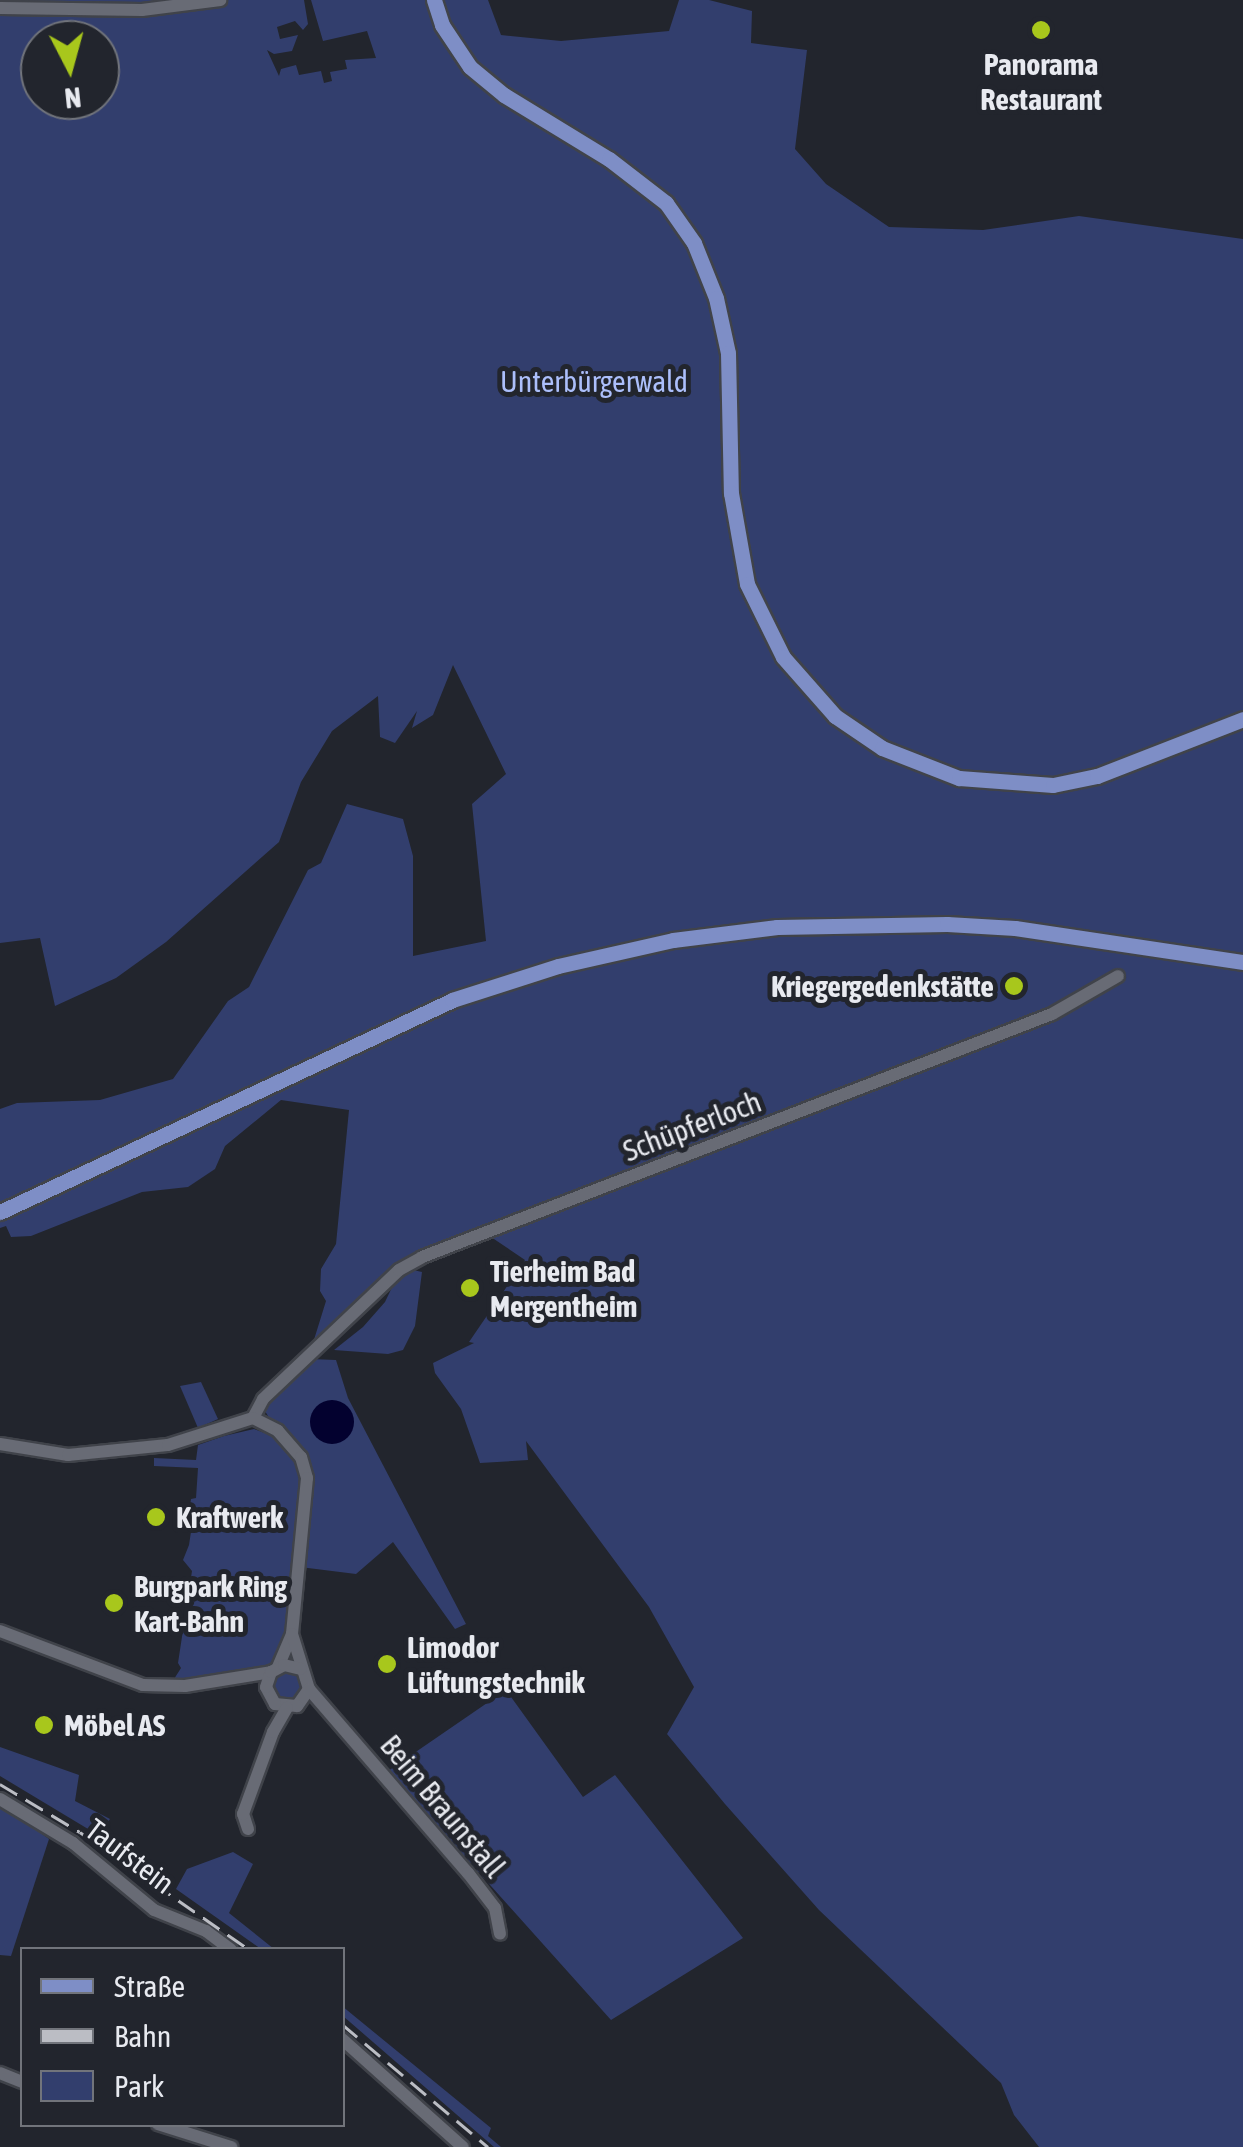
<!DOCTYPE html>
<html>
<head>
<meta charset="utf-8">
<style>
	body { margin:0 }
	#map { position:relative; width:1243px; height:2147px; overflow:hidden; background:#22252d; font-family:"Asap Condensed",sans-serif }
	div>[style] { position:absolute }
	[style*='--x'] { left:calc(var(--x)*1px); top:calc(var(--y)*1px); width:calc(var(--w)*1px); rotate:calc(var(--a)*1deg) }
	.green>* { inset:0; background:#323e6d }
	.round { border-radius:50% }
	.water>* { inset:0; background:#03012f }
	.roads { filter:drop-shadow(2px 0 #40434a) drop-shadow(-2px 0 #40434a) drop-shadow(0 2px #40434a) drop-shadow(0 -2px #40434a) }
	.minor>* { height:12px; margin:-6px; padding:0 6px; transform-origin:6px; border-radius:6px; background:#686b75 }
	.major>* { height:15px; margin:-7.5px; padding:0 7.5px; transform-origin:7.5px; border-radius:7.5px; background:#7e8ec6 }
	.rail>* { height:2.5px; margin-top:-1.25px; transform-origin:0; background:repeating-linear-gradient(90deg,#bbbdc4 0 20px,transparent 0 30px) }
	.dots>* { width:28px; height:28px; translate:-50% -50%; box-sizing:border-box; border:5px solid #22252d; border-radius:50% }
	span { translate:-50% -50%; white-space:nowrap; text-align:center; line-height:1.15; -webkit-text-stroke:10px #22252d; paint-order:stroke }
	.poi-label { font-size:30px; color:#e8eaf0; font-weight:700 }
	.right { translate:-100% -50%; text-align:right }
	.left { translate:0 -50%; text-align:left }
	.park-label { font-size:30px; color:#acbffb }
	.street-label { font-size:30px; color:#e8eaf0 }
	.legend { position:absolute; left:20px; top:1947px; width:325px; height:180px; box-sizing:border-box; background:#22252d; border:2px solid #71747b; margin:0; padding:12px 18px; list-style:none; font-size:30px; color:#e8eaf0 }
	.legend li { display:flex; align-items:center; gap:20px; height:50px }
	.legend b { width:50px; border:2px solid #71747b }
	.north { position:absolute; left:20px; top:20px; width:100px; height:100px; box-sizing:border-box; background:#22252d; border:2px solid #71747b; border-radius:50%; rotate:174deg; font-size:28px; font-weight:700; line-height:40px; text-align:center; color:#e8eaf0 }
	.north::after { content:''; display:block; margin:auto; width:35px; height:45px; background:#a8c71c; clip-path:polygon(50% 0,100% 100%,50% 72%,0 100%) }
</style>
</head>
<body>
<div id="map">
	<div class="green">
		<i style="clip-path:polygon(evenodd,0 0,304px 0,308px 24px,303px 30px,295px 21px,277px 27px,280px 39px,298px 35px,292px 51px,274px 54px,267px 50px,279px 76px,281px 69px,296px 65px,299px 75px,321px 71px,324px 83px,332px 81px,330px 72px,347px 69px,345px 60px,376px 58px,367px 31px,323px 41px,311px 0,488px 0,501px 35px,561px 41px,669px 31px,679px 0,709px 0,752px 11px,751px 43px,807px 50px,795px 149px,826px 184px,889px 227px,983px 230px,1079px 216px,1243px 239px,1243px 2147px,1039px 2147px,1014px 2115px,1001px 2083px,819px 1910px,725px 1804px,667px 1734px,694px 1687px,649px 1607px,526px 1441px,528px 1460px,480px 1463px,461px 1409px,435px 1373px,433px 1363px,474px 1343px,469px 1342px,525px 1260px,488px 1235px,399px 1270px,310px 1359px,336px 1360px,348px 1398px,466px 1624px,455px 1629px,393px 1542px,356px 1574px,300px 1567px,292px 1634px,278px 1667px,169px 1687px,181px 1668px,178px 1663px,192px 1571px,183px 1560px,189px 1545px,192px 1525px,186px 1524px,193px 1513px,190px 1506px,191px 1499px,196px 1498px,198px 1468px,154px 1466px,154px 1458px,196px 1460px,198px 1445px,224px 1436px,254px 1429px,270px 1435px,277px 1431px,265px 1411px,268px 1401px,308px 1359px,326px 1301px,320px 1291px,321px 1269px,336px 1244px,349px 1110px,281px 1100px,225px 1146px,215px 1169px,188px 1187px,142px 1192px,31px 1236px,11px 1237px,6px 1226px,0 1228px,0 1109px,17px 1103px,100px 1100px,173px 1079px,228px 1001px,249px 987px,308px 870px,321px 863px,347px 804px,403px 819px,413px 856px,413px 956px,486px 941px,472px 804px,506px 774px,453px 665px,433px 715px,412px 728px,417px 711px,395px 743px,380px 737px,378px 696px,332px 731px,301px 782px,279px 842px,166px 942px,116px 978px,55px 1006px,40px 938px,0 943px,0 0,40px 40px,100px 40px,100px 100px,40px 100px,40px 40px)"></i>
		<i style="clip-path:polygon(413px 1270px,422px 1272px,415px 1326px,403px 1350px,388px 1354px,334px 1350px,363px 1327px,385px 1302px,395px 1281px)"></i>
		<i style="clip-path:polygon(201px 1382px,218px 1419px,198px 1428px,180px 1386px)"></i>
		<i class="round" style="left:273px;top:1672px;width:28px;height:28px"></i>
		<i style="clip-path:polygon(506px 1690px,583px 1797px,615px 1775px,743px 1938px,611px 2020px,388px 1771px)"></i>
		<i style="clip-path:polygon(0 1747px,79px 1775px,75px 1801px,110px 1819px,98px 1835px,0 1776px)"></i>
		<i style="clip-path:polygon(0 1804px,49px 1839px,11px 1956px,0 1955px)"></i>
		<i style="clip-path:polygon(233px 1852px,253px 1864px,229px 1913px,274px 1949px,261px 1949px,176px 1889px,187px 1869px)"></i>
		<i style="clip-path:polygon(342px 2006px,491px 2128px,488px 2136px,501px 2147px,494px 2147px,343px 2016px)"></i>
	</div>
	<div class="water">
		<i class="round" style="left:310px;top:1400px;width:44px;height:44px"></i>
	</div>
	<div class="roads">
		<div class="minor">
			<i style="--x:0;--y:8;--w:142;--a:0.8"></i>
			<i style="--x:142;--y:10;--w:79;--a:-7.3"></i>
			<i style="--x:253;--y:1418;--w:21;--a:-62"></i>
			<i style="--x:263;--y:1399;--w:187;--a:-43.5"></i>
			<i style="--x:399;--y:1270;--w:26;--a:-29"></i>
			<i style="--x:422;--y:1257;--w:675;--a:-21.09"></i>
			<i style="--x:1052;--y:1014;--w:76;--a:-29.9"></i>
			<i style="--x:0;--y:1444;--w:69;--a:9.2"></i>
			<i style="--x:68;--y:1455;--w:100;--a:-5.7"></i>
			<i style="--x:168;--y:1445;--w:89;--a:-17.6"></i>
			<i style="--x:253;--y:1418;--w:28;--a:27"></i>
			<i style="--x:278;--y:1431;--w:35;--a:49"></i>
			<i style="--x:301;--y:1457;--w:22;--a:74"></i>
			<i style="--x:307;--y:1478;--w:157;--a:95.5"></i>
			<i style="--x:292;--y:1634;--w:36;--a:113"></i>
			<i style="--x:0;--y:1631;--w:153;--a:20.7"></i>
			<i style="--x:143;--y:1685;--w:42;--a:1.4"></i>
			<i style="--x:185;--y:1686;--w:87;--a:-9.2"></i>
			<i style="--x:292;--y:1634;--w:58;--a:72.8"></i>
			<i style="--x:309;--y:1689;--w:21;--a:125"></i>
			<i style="--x:297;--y:1706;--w:22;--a:-175"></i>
			<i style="--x:275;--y:1704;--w:19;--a:-118"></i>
			<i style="--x:266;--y:1687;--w:16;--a:-72"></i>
			<i style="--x:271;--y:1672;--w:15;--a:-28"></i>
			<i style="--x:284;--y:1665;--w:17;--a:13"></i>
			<i style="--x:309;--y:1689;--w:243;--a:49.2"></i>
			<i style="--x:468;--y:1873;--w:44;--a:52.4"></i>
			<i style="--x:495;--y:1908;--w:26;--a:79"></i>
			<i style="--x:0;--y:1799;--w:85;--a:31.1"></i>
			<i style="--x:73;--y:1843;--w:105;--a:39.6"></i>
			<i style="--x:154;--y:1910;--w:56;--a:22"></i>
			<i style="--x:206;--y:1931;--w:31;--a:37"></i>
			<i style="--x:248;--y:1829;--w:16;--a:-108"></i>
			<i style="--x:243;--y:1814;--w:87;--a:-69.9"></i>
			<i style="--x:273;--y:1732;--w:28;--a:-60"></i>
			<i style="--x:342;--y:2039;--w:162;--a:41.8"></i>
			<i style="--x:0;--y:2073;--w:24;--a:22"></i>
			<i style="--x:158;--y:2124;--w:77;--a:17.5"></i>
		</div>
		<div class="major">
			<i style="--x:434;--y:0;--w:26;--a:72"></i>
			<i style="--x:442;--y:25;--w:50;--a:56.3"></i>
			<i style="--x:470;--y:67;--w:44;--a:39.5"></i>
			<i style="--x:504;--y:95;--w:123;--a:31.4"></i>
			<i style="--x:609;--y:159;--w:72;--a:37.7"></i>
			<i style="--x:666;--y:203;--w:49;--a:55"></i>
			<i style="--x:694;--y:243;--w:59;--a:68.2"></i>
			<i style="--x:716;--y:298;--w:56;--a:77.7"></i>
			<i style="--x:728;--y:353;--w:140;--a:88.8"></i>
			<i style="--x:731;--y:493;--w:92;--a:80"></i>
			<i style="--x:747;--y:584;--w:81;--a:63.7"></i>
			<i style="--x:783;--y:657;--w:79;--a:48.6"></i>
			<i style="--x:835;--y:716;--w:57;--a:34.2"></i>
			<i style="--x:882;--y:748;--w:83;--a:21.3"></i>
			<i style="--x:959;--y:778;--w:94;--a:4.3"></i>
			<i style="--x:1053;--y:785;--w:45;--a:-11.6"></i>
			<i style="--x:1097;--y:776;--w:157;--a:-21.3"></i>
			<i style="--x:0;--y:1212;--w:499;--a:-25.1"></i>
			<i style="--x:452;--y:1000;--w:111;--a:-17.8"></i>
			<i style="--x:558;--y:966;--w:118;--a:-12.7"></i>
			<i style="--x:673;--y:940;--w:105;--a:-7.1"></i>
			<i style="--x:777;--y:927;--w:170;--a:-1"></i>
			<i style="--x:947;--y:924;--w:68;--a:3.4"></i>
			<i style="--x:1015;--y:928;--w:231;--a:8.5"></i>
		</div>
	</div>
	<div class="rail">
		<i style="--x:0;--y:1784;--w:93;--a:31"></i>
		<i style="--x:80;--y:1832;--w:207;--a:34.8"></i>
		<i style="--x:342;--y:2024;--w:191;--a:40.1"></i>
	</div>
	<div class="dots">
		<i style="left:1041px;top:30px;background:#a8c71c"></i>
		<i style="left:1014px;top:986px;background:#a8c71c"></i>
		<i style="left:470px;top:1288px;background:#a8c71c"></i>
		<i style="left:156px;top:1517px;background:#a8c71c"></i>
		<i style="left:114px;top:1603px;background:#a8c71c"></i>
		<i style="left:387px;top:1664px;background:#a8c71c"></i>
		<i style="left:44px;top:1725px;background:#a8c71c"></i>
	</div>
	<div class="poi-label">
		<span style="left:1041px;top:81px">Panorama<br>Restaurant</span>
		<span class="right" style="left:994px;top:986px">Kriegergedenkstätte</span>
		<span class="left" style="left:490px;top:1288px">Tierheim Bad<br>Mergentheim</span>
		<span class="left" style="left:176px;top:1517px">Kraftwerk</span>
		<span class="left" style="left:134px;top:1603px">Burgpark Ring<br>Kart-Bahn</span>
		<span class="left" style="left:407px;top:1664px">Limodor<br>Lüftungstechnik</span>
		<span class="left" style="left:64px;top:1725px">Möbel AS</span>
	</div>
	<div class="park-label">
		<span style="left:594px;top:381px">Unterbürgerwald</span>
	</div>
	<div class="street-label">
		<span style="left:692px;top:1126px;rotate:-21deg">Schüpferloch</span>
		<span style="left:443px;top:1806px;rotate:50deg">Beim Braunstall</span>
		<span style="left:130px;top:1856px;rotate:37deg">Taufstein</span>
	</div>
	<ul class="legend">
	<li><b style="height:12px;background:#7e8ec6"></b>Straße</li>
	<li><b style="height:12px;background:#bbbdc4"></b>Bahn</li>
	<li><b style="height:28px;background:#323e6d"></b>Park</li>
	</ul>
	<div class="north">N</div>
</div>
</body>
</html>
